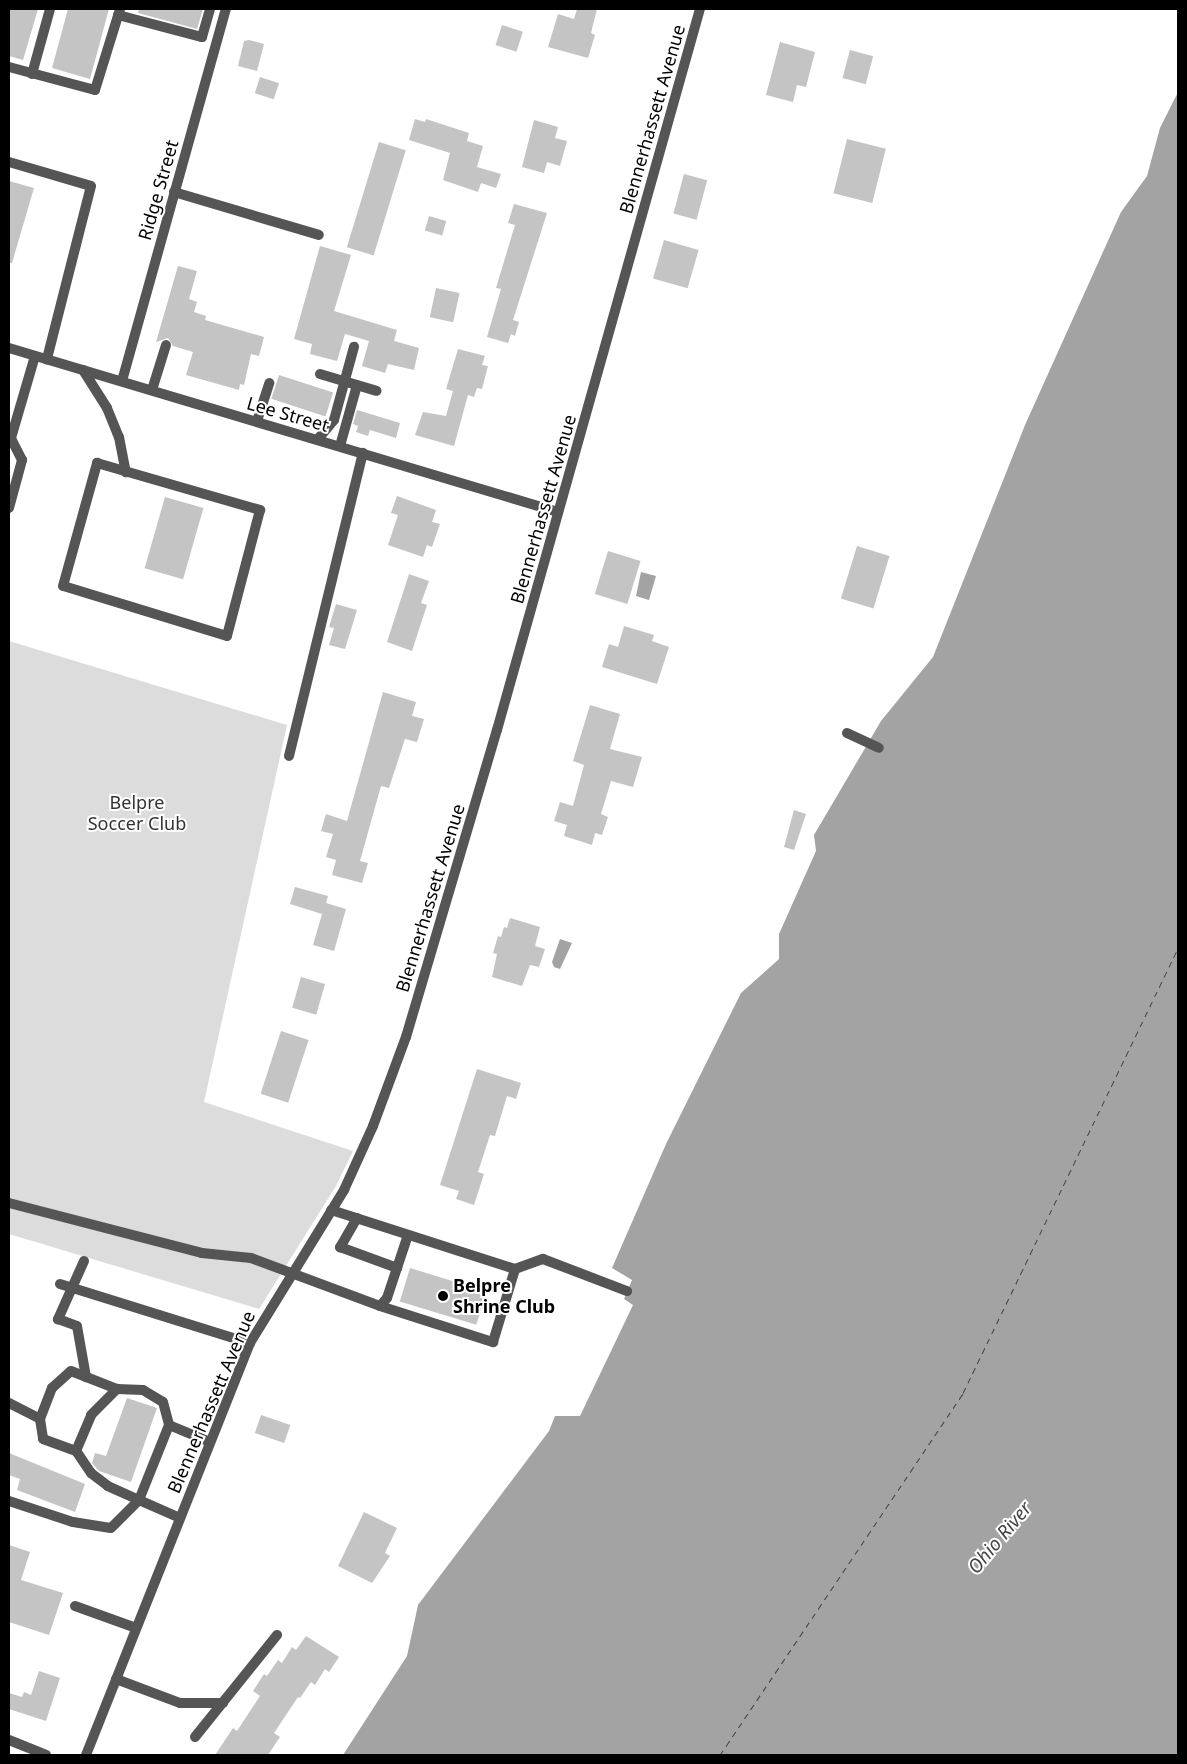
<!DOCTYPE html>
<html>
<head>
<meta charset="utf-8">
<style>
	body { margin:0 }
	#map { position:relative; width:1187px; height:1764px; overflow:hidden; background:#fff; font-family:"Noto Sans",sans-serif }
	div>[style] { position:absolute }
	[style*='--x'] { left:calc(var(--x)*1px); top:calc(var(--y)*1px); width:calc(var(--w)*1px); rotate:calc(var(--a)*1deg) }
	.green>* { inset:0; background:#dcdcdc }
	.water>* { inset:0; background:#a3a3a3 }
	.ferry>* { height:1px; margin-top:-0.5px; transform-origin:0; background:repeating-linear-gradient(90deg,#444 0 6px,transparent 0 11px) }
	.building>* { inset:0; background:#c4c4c4; transform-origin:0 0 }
	.service>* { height:10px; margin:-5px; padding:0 5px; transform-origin:5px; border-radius:5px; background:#555 }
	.minor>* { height:10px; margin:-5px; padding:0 5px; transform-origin:5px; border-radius:5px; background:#555 }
	.tertiary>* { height:10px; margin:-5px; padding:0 5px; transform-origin:5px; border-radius:5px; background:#555 }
	.dots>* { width:14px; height:14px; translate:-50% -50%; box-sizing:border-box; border:2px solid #fff; border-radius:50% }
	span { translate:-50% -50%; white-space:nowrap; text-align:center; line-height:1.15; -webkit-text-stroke:4px #fff; paint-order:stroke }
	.street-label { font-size:18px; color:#000 }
	.park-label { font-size:18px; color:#333 }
	.poi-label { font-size:18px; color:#000; font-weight:700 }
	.left { translate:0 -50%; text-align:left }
	.water-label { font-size:19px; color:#444; font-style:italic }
	.frame { position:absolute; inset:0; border:10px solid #000; pointer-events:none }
</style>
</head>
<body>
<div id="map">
	<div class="green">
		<i style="clip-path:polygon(9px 641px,287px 725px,204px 1102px,353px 1151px,336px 1186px,259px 1309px,9px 1234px)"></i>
	</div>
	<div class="water">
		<i style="clip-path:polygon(1178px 92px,1178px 1755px,343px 1755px,407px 1656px,418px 1605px,549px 1431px,555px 1416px,580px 1416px,633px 1305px,624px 1299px,632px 1280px,612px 1268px,666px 1144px,741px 993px,779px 959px,779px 934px,816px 851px,814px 835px,881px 721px,933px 657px,1025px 425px,1121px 212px,1147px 176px,1160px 128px)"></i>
		<i style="clip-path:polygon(641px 572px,656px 576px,649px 600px,636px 596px)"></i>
		<i style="clip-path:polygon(560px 939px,572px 943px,560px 969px,554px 967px,552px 962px)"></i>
	</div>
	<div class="ferry">
		<i style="--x:720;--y:1755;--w:436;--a:-56.1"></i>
		<i style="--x:963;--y:1393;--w:493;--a:-64.2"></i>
	</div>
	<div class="building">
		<i style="clip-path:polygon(9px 9px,38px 9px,23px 60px,9px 56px)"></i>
		<i style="clip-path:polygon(68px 9px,109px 9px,90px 79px,52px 68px)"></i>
		<i style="clip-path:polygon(139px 9px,203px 9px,197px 29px,138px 13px)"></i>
		<i style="clip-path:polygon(577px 9px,597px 9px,591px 33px,595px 35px,588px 58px,548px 47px,558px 14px,574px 19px)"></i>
		<i style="left:502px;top:25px;width:22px;height:21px;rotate:18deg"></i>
		<i style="clip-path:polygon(249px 40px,264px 44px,257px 71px,238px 66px,244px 41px)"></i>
		<i style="clip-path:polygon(780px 42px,815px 52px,806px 87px,797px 85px,793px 102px,766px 95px)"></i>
		<i style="left:850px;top:50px;width:24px;height:29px;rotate:15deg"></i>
		<i style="left:260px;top:77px;width:20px;height:17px;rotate:18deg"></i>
		<i style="clip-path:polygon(415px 119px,425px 122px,426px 119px,469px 133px,467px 141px,483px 146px,477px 167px,501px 174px,496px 188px,481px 183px,478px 192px,443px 180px,450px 153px,409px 140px)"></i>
		<i style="clip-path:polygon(534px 120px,558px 127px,555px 138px,567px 141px,560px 166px,547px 162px,544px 173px,522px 167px)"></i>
		<i style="left:847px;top:139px;width:40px;height:56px;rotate:14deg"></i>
		<i style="left:379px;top:142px;width:28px;height:110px;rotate:17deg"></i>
		<i style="left:684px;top:174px;width:24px;height:41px;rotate:15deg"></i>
		<i style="clip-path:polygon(9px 181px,34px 188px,12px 263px,9px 263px)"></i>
		<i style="clip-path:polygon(514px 204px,547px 213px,513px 320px,519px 322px,515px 336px,511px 334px,508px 343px,487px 337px,501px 289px,496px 288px,515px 225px,508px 223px)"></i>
		<i style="left:429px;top:216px;width:18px;height:15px;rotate:16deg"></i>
		<i style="left:664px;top:240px;width:36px;height:40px;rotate:16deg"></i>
		<i style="clip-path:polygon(320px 246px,351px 255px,334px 311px,397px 330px,394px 341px,419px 348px,414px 370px,388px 364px,385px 373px,362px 366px,369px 341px,345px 334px,337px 361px,310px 354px,312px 344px,294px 339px)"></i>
		<i style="clip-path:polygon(178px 266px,197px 271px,189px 299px,197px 302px,194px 312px,206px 316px,205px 320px,264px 337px,259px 356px,251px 354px,244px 385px,240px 384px,239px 390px,186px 375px,193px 352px,173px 346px,168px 338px,156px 342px)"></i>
		<i style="left:436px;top:288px;width:24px;height:30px;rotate:12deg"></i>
		<i style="clip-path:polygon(458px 349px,485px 356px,482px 365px,488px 366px,482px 389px,477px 388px,474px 397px,468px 395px,454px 446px,415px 435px,423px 412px,446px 416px,453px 391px,446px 389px)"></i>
		<i style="left:279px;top:375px;width:57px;height:25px;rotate:18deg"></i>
		<i style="clip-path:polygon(357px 410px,400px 423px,396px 438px,370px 430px,368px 436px,356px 432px,358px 426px,353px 424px)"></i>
		<i style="clip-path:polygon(397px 496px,436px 510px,432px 522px,440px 524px,432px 547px,427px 545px,423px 557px,388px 545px,398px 515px,391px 513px)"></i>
		<i style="left:165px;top:497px;width:40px;height:74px;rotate:16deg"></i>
		<i style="left:857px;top:546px;width:34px;height:55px;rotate:17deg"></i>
		<i style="left:608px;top:551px;width:34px;height:45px;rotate:17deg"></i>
		<i style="clip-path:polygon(409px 574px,429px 581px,421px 603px,427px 605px,412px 651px,387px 642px)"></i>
		<i style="clip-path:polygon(336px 604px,357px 610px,345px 649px,329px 645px,334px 628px,329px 627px)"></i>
		<i style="clip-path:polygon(624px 626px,654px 635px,652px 641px,669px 647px,657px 684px,602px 667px,609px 644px,618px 647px)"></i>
		<i style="clip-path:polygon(383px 692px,416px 702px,412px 716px,424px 719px,417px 742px,405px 739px,389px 788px,381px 786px,360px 861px,368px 863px,362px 883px,332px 875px,336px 860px,326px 857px,333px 834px,321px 831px,326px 814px,347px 821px)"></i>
		<i style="clip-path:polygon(590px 705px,620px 714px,610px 749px,642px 757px,633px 787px,611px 781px,601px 814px,608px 817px,602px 835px,595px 833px,592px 845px,564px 836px,567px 825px,554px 821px,560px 802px,573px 806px,584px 765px,573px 761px)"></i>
		<i style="clip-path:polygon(794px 810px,806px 814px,794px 850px,784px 847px)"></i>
		<i style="clip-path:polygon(295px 887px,328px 896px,326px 903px,346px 909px,334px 951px,313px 945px,322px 914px,290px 904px)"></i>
		<i style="clip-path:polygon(510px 918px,540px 927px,535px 946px,545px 949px,539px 967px,530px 965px,522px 986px,492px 977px,497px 954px,493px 953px,498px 936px,501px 937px,504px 927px,507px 928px)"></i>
		<i style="left:301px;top:977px;width:25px;height:32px;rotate:16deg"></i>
		<i style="left:281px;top:1031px;width:29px;height:66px;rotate:18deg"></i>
		<i style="clip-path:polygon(477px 1069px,521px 1083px,516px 1099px,507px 1096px,495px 1136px,490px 1135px,478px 1172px,484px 1174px,474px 1205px,456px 1199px,459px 1191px,440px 1185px)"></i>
		<i style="left:410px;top:1268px;width:80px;height:35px;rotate:17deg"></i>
		<i style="clip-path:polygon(127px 1398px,157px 1408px,131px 1482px,99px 1471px,92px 1463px,95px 1453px,106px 1456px)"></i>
		<i style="left:261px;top:1415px;width:31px;height:19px;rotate:19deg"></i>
		<i style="clip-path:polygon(9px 1453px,85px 1484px,75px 1512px,17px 1490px,20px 1479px,9px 1475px)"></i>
		<i style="clip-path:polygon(364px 1512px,397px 1528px,385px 1553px,390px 1556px,372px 1583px,338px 1566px)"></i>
		<i style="clip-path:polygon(9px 1545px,30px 1552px,21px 1580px,63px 1593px,49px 1635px,9px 1622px)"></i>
		<i style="clip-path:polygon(306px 1636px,339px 1657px,329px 1672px,325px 1669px,315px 1685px,311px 1682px,300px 1698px,298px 1697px,274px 1733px,280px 1737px,268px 1755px,215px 1755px,233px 1728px,237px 1731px,260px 1696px,253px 1691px,264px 1674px,267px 1676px,278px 1660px,282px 1663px,292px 1647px,296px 1650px)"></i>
		<i style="clip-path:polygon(39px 1671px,60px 1678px,46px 1721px,9px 1709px,9px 1693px,22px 1697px,24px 1692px,31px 1695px)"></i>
	</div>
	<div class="service">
		<i style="--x:118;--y:15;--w:87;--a:14.7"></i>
		<i style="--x:202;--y:37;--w:29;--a:-74"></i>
		<i style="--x:9;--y:67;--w:89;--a:15"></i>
		<i style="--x:95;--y:90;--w:85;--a:-72.8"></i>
		<i style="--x:32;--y:74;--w:67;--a:-74.5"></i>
		<i style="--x:9;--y:162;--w:85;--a:16.3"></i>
		<i style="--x:91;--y:186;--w:179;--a:104.3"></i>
		<i style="--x:174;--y:192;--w:151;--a:16.5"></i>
		<i style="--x:83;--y:370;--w:45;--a:57.7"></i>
		<i style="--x:107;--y:408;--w:31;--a:68"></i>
		<i style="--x:119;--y:437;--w:36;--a:79"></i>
		<i style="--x:320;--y:374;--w:59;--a:16.6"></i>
		<i style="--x:152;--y:390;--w:47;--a:-72.7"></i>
		<i style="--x:257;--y:421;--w:40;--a:-72"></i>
		<i style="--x:318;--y:439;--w:25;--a:-50"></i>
		<i style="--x:334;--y:420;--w:76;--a:-74.7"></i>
		<i style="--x:340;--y:446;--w:63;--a:-74.4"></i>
		<i style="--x:97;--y:463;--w:170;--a:16.1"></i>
		<i style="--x:260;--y:510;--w:130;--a:104.7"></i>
		<i style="--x:227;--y:636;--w:171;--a:-163"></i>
		<i style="--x:63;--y:586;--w:128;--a:-74.5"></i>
		<i style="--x:9;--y:508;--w:50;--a:-74.8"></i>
		<i style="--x:22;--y:460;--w:25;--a:-117"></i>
		<i style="--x:11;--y:438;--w:85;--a:-73.7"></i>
		<i style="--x:847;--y:733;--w:35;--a:25"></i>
		<i style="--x:289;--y:756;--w:312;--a:-76.3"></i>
		<i style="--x:9;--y:1203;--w:199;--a:14.5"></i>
		<i style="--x:202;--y:1253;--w:49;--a:5.8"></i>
		<i style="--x:251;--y:1258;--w:138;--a:20.4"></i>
		<i style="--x:380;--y:1306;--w:119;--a:17.7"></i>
		<i style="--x:493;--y:1342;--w:76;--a:-73.2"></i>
		<i style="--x:515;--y:1269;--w:193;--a:-162.2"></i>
		<i style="--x:357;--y:1218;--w:34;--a:120"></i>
		<i style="--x:340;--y:1247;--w:61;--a:20.2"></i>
		<i style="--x:84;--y:1261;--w:64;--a:114.1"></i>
		<i style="--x:58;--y:1319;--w:20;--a:20"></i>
		<i style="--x:77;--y:1326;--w:52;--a:80"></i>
		<i style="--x:515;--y:1269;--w:30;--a:-20"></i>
		<i style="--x:543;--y:1259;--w:90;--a:20.9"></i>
		<i style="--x:60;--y:1284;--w:199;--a:17.3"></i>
		<i style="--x:380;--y:1306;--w:11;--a:-49"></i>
		<i style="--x:387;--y:1298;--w:66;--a:-71.6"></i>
		<i style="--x:9;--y:1403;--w:35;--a:27"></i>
		<i style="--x:40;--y:1419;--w:20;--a:81"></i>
		<i style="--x:43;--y:1439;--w:35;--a:20"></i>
		<i style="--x:40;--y:1419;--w:33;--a:-69"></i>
		<i style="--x:52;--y:1388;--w:25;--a:-42"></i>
		<i style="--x:71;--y:1371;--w:49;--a:21.4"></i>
		<i style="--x:9;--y:1501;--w:67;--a:18.2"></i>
		<i style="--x:73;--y:1522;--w:38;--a:9"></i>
		<i style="--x:111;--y:1528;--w:40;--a:-45"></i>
		<i style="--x:139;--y:1500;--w:34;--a:-156"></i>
		<i style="--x:108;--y:1486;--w:21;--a:-143"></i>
		<i style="--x:91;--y:1473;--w:27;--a:-124"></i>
		<i style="--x:76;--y:1451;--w:39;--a:-67"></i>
		<i style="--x:91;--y:1415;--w:37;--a:-45"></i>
		<i style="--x:117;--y:1389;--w:26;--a:2"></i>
		<i style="--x:143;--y:1390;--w:23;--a:31"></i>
		<i style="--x:163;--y:1402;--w:24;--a:75"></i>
		<i style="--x:180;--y:1518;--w:45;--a:-156.3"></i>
		<i style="--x:139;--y:1500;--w:81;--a:-68.2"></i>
		<i style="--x:169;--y:1425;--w:44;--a:22.5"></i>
		<i style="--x:75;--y:1606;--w:65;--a:19.8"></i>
		<i style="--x:116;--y:1679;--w:68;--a:20.6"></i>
		<i style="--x:180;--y:1703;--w:43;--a:0"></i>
		<i style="--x:195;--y:1737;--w:131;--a:-51.2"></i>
		<i style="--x:9;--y:1740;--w:40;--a:22"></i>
	</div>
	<div class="minor">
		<i style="--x:9;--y:348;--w:573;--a:16.63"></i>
		<i style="--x:122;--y:381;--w:386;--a:-74.4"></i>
	</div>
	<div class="tertiary">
		<i style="--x:86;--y:1755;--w:443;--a:-68.3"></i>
		<i style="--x:250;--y:1343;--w:180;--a:-58.4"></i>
		<i style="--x:344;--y:1190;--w:70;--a:-65.6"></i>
		<i style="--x:373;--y:1126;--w:95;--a:-69.7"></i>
		<i style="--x:406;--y:1037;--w:320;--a:-73.5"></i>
		<i style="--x:497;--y:730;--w:749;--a:-74.28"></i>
	</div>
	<div class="dots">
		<i style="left:443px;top:1296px;background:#000"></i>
	</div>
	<div class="street-label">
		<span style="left:652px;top:119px;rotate:-74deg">Blennerhassett Avenue</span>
		<span style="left:158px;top:190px;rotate:-74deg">Ridge Street</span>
		<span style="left:288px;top:414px;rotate:16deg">Lee Street</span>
		<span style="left:543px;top:509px;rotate:-74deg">Blennerhassett Avenue</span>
		<span style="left:430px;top:898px;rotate:-73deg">Blennerhassett Avenue</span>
		<span style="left:211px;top:1402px;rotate:-67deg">Blennerhassett Avenue</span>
	</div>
	<div class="park-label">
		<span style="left:137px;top:813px">Belpre<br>Soccer Club</span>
	</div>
	<div class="poi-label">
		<span class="left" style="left:453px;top:1296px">Belpre<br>Shrine Club</span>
	</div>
	<div class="water-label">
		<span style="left:1000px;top:1538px;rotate:-50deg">Ohio River</span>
	</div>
	<div class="frame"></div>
</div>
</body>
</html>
